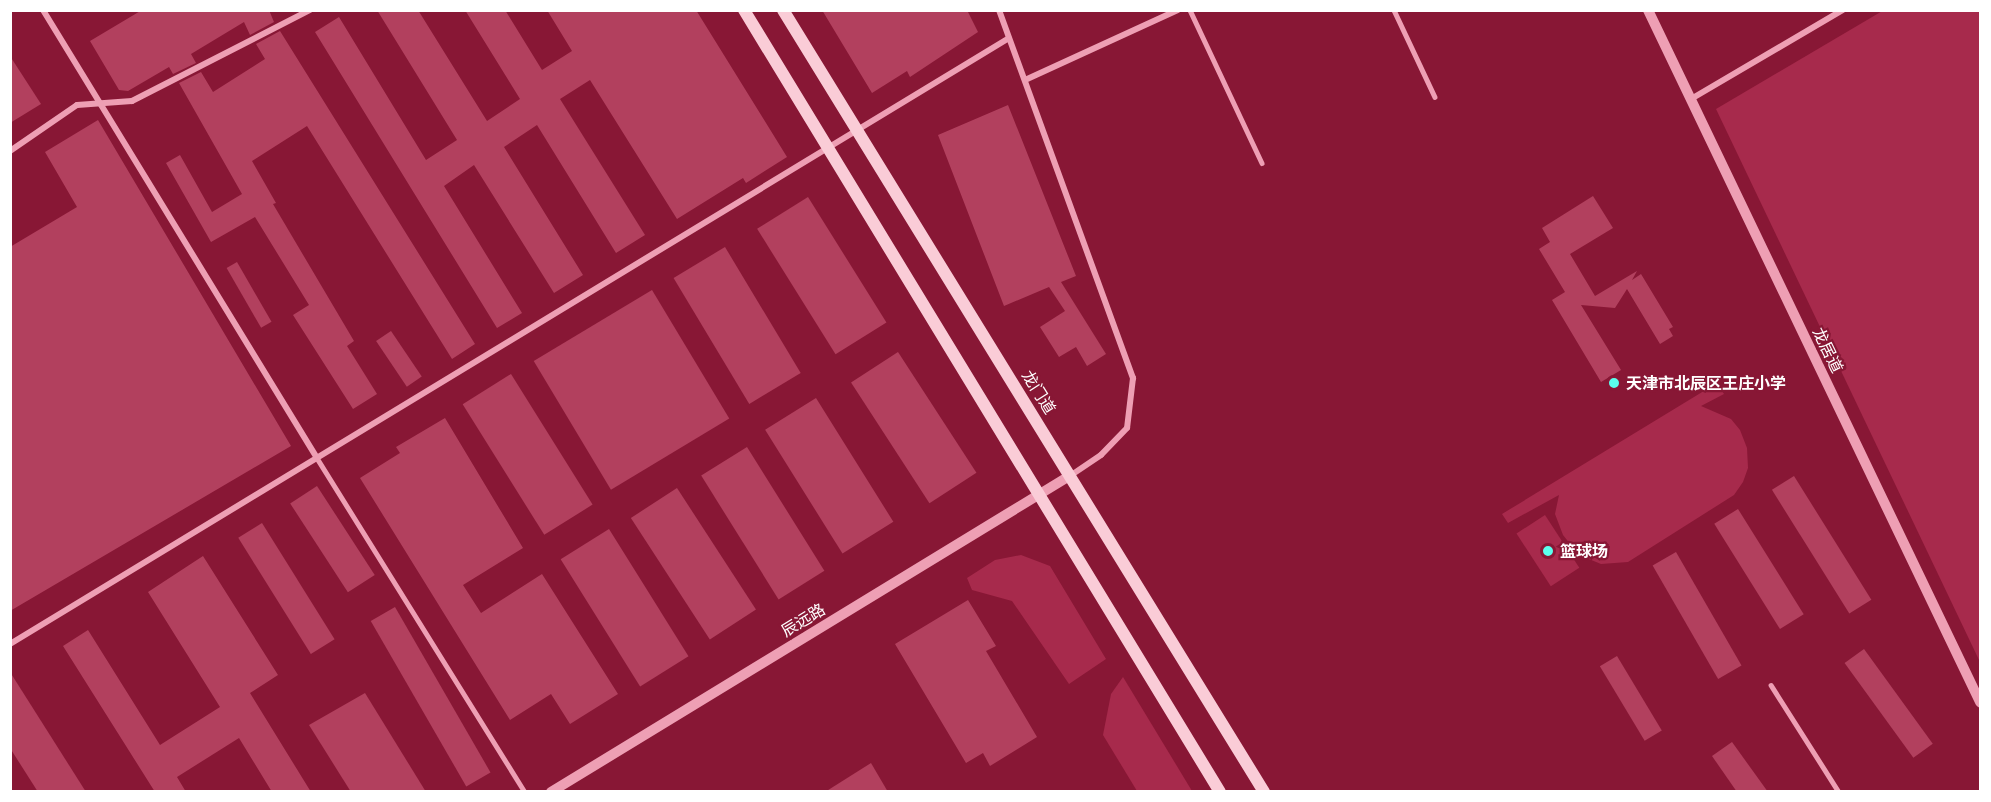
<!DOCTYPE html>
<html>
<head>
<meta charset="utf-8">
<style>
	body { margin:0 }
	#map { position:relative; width:1991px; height:802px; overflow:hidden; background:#881735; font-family:"PT Sans","Noto Sans SC",sans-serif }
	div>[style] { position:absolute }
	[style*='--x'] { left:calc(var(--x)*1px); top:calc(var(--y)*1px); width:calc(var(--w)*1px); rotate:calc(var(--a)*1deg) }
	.green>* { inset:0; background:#a72a4c; transform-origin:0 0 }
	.building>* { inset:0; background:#b2405e; transform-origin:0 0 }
	.service>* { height:4.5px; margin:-2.25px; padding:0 2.25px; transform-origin:2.25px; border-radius:2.25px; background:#ee9fb4 }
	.minor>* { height:6px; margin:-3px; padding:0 3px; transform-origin:3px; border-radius:3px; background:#ee9fb4 }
	.tertiary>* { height:10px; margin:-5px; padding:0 5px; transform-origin:5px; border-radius:5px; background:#ee9fb4 }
	.secondary>* { height:12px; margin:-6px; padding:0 6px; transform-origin:6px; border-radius:6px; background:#faccd7 }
	.dots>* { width:16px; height:16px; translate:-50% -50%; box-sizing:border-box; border:3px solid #881735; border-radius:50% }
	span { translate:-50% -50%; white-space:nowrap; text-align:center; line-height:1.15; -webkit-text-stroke:4.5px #881735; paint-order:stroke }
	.street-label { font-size:16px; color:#fff }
	.poi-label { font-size:16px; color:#fff; font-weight:700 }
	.left { translate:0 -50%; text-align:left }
	.frame { position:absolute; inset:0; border:12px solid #fff; pointer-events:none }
</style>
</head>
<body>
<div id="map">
	<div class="green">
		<i style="clip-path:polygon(1884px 10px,1980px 11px,1980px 662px,1716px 109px)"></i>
		<i style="clip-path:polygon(1717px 383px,1724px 394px,1701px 406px,1731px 419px,1740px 430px,1747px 448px,1748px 468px,1743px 482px,1734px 495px,1628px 562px,1601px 564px,1579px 555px,1563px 535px,1555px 514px,1559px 495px,1508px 523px,1502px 514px)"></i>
		<i style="left:1545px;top:515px;width:63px;height:34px;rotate:57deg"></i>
		<i style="clip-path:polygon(1021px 555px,1050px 566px,1106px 659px,1069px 684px,1012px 601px,972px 590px,967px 578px,995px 560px)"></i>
		<i style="clip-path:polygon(1123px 677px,1192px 791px,1137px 791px,1103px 735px,1111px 694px)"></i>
	</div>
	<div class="building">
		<i style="clip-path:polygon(142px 10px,269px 10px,274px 22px,250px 35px,244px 22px,191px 54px,196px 63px,173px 74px,169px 67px,128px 91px,119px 90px,90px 41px)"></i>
		<i style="clip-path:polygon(377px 10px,418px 10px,487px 121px,520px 99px,465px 10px,505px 10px,542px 70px,572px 51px,547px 10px,696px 10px,787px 157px,746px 183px,743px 178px,677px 219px,590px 80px,560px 99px,645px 235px,616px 253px,537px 125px,504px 147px,583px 275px,554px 293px,474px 165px,444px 186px,522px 313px,497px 328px,315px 32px,339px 17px,426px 160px,457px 140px)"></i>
		<i style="clip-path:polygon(822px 10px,967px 10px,978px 32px,910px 77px,907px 71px,872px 93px)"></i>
		<i style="clip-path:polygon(280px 31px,475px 344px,452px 359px,307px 126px,252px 161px,276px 203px,273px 204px,354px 341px,347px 346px,377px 394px,353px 409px,293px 315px,309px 305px,255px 217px,211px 242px,166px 163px,180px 155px,212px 212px,242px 194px,179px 83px,201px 72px,213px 92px,265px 59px,256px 44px)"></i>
		<i style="clip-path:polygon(10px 56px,41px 104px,10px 123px)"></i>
		<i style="clip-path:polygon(1008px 105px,1076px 276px,1061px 282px,1106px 354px,1087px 366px,1076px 347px,1059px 357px,1040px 327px,1065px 311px,1049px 287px,1004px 306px,938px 135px)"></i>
		<i style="clip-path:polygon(98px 120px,291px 446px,10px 611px,10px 247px,77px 207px,45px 152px)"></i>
		<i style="clip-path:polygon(1593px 196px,1613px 228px,1570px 254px,1595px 296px,1637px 271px,1632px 280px,1641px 274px,1673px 327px,1669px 329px,1673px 336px,1660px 344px,1627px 289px,1615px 308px,1581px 305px,1621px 370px,1601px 382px,1552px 300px,1565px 292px,1539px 249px,1550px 242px,1542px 228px)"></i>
		<i style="left:808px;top:197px;width:148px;height:60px;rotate:58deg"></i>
		<i style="left:725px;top:247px;width:147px;height:60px;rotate:59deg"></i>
		<i style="left:237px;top:262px;width:69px;height:12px;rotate:60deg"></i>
		<i style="left:652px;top:290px;width:150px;height:138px;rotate:59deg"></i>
		<i style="left:391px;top:331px;width:55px;height:18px;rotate:56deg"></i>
		<i style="left:898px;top:352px;width:144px;height:56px;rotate:57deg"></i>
		<i style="left:511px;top:374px;width:154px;height:57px;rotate:58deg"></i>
		<i style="left:816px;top:398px;width:146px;height:60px;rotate:58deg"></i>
		<i style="clip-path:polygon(445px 418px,523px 548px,463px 585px,481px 613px,542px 574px,618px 694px,570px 724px,551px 694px,510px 720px,360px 478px,400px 453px,396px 447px)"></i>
		<i style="left:747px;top:447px;width:146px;height:54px;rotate:58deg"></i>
		<i style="left:1794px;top:476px;width:146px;height:26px;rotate:58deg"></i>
		<i style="left:317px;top:486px;width:106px;height:32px;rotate:57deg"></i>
		<i style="left:677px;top:488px;width:145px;height:55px;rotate:57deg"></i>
		<i style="left:1738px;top:509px;width:124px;height:28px;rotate:58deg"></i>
		<i style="left:262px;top:523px;width:137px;height:28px;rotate:58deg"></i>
		<i style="left:609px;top:529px;width:150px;height:57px;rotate:58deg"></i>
		<i style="left:1676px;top:552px;width:131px;height:27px;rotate:60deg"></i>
		<i style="clip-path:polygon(203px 556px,278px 675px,250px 693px,311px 792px,272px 792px,239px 738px,177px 777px,186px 792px,155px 792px,63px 646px,88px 630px,160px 745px,220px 707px,148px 592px)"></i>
		<i style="clip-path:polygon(968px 600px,996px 646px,986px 651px,1037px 737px,990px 766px,983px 753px,966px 763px,895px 644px)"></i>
		<i style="left:395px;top:607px;width:191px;height:28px;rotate:60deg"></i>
		<i style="left:1864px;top:649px;width:117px;height:24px;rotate:54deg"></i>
		<i style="left:1617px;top:656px;width:87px;height:20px;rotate:59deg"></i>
		<i style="clip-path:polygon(10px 672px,86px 792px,38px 792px,10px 748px)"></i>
		<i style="clip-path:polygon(365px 693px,426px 792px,351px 792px,309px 725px)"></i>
		<i style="clip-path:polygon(1732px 742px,1768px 792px,1737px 792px,1712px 756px)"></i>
		<i style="clip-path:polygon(871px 763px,888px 792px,825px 792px)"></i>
	</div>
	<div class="service">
		<i style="--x:1190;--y:10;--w:169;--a:64.8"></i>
		<i style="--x:1394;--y:10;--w:96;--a:64.8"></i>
		<i style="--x:317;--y:458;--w:393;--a:58.1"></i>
		<i style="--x:1771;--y:685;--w:127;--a:57.6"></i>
	</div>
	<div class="minor">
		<i style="--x:43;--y:10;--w:525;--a:58.55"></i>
		<i style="--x:999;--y:10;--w:392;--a:70"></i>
		<i style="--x:1133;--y:378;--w:50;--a:96.8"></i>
		<i style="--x:1127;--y:428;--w:37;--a:134"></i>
		<i style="--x:1101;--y:455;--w:36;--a:146"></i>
		<i style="--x:1025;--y:80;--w:168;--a:-24.6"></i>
		<i style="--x:1691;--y:99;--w:176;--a:-30.4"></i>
		<i style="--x:10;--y:151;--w:81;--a:-34.5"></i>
		<i style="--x:77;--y:105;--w:55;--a:-4.2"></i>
		<i style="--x:132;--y:101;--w:200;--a:-27.1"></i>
		<i style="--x:10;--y:644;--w:1168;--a:-31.24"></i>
	</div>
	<div class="tertiary">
		<i style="--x:1648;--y:10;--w:768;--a:64.37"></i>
		<i style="--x:551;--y:792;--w:609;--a:-31.37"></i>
	</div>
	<div class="secondary">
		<i style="--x:744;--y:10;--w:915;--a:58.67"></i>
		<i style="--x:783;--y:10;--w:918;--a:58.4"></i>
	</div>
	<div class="dots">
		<i style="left:1614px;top:383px;background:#5bffed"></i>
		<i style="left:1548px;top:551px;background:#5bffed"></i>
	</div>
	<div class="street-label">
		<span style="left:1828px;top:350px;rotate:64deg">龙居道</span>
		<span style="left:1039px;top:392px;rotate:58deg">龙门道</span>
		<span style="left:803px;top:620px;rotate:-31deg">辰远路</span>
	</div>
	<div class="poi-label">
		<span class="left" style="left:1626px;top:383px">天津市北辰区王庄小学</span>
		<span class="left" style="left:1560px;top:551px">篮球场</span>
	</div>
	<div class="frame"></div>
</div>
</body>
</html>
